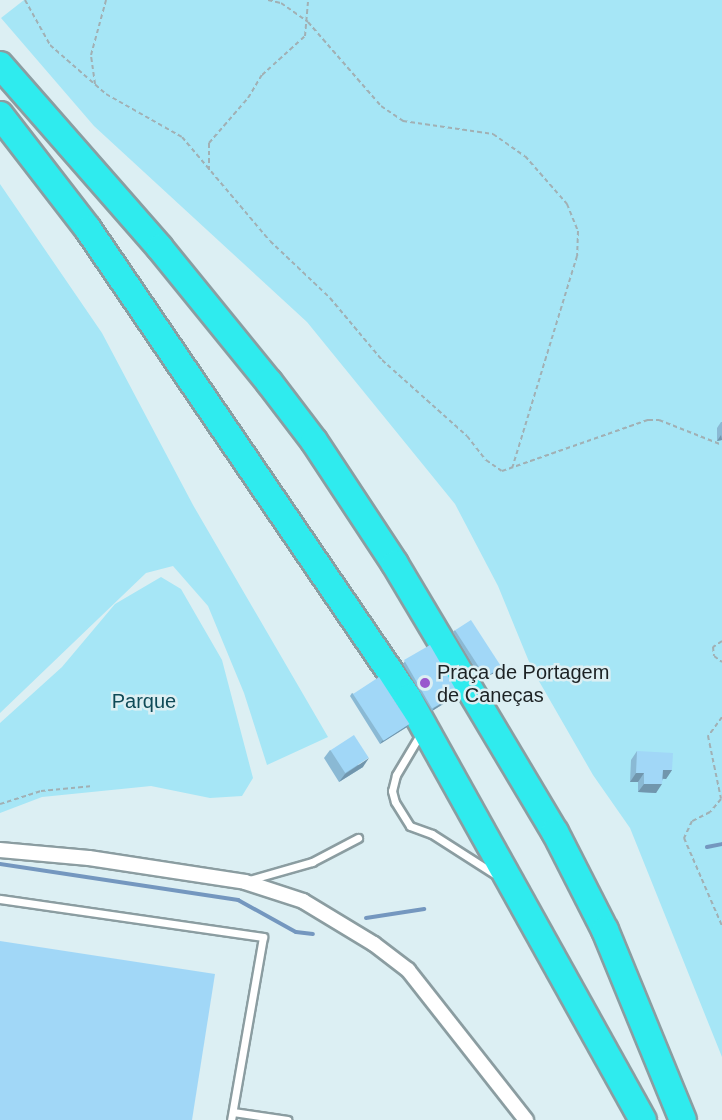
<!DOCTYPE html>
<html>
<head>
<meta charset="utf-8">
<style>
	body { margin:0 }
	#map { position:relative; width:722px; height:1120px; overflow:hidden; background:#dceff3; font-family:Arial,sans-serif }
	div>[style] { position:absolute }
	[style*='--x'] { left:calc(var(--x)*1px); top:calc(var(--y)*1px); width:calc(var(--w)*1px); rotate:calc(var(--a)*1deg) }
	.green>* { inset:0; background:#a6e6f6 }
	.stream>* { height:4px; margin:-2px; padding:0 2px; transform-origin:2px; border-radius:2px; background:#7497bf }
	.path>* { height:2px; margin-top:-1px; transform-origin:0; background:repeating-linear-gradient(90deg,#a1b0b4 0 4.5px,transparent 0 7.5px) }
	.roads { filter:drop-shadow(2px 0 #8b9da1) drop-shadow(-2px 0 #8b9da1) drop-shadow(0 2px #8b9da1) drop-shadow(0 -2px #8b9da1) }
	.lane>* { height:7px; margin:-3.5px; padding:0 3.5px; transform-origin:3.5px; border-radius:3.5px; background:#fff }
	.street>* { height:14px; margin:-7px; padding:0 7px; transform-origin:7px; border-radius:7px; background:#fff }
	.highway>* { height:26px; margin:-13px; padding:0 13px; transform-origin:13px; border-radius:13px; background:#2febee }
	.wall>* { inset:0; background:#8ab9d4 }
	.shaded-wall>* { inset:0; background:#7196ad }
	.building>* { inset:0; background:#a1d7f7; transform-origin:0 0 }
	.dots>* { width:16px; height:16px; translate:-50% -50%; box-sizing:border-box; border:3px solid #dceff3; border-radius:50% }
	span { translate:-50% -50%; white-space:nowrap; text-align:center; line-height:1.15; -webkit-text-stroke:5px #dceff3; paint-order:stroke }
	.poi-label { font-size:20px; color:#1c2224 }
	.left { translate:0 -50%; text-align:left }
	.park-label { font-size:20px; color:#0f4a57 }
</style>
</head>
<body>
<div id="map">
	<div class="green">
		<i style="clip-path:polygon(24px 0,722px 0,722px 1057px,630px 828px,593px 775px,532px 669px,498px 586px,455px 504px,307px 322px,94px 126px,1px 18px)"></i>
		<i style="clip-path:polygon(0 184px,102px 333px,193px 505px,328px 737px,267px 765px,244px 693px,208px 606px,173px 566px,146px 573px,0 713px)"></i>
		<i style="clip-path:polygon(161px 577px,181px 589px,222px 660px,253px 778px,242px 796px,210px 798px,151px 786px,42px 797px,0 813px,0 723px,62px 667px,115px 604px)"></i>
	</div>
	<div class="stream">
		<i style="--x:707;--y:847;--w:15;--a:-11"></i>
		<i style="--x:0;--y:864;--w:241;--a:8.6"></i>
		<i style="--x:238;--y:900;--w:66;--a:28.9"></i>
		<i style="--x:296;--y:932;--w:17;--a:7"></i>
		<i style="--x:366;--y:918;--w:59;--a:-8.8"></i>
	</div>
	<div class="path">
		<i style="--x:25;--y:0;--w:51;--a:60.9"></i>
		<i style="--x:50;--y:45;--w:74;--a:41.2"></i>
		<i style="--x:106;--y:94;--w:87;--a:29.5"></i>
		<i style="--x:182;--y:137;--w:136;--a:49.8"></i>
		<i style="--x:270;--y:241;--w:83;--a:43.5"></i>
		<i style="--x:330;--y:298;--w:81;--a:50"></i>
		<i style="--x:382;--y:360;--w:114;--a:41.8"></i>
		<i style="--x:467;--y:436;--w:31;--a:52"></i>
		<i style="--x:486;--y:460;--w:19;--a:35"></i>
		<i style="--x:502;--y:471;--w:155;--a:-19.3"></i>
		<i style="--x:648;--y:420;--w:11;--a:0"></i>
		<i style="--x:659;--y:420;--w:68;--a:21.6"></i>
		<i style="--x:268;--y:0;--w:13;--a:13"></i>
		<i style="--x:281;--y:3;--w:33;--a:35"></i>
		<i style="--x:308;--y:22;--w:111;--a:49"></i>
		<i style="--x:381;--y:106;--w:27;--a:34"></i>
		<i style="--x:403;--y:121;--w:91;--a:8.2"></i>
		<i style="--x:493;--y:134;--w:39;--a:35"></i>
		<i style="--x:525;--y:156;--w:64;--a:48.8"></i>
		<i style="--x:567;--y:204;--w:29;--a:68"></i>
		<i style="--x:578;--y:231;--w:25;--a:92"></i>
		<i style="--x:577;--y:256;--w:222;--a:107"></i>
		<i style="--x:95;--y:84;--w:29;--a:-98"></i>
		<i style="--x:91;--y:55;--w:57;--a:-74.7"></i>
		<i style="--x:209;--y:170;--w:27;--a:-90"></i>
		<i style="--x:209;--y:143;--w:60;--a:-49.1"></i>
		<i style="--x:248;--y:98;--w:27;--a:-59"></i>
		<i style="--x:262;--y:75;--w:58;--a:-42.2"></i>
		<i style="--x:305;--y:36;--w:36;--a:-85"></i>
		<i style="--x:722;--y:641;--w:11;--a:146"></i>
		<i style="--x:713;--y:647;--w:9;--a:84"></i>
		<i style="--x:714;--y:656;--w:10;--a:37"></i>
		<i style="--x:722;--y:717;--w:24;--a:126"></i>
		<i style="--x:708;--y:736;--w:64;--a:78.3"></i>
		<i style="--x:721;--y:799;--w:17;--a:130"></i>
		<i style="--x:710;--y:812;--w:20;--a:153"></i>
		<i style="--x:692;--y:821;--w:19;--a:115"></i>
		<i style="--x:684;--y:838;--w:96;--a:66.6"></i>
		<i style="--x:0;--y:804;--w:43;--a:-17.6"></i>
		<i style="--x:41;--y:791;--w:52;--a:-5.5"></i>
	</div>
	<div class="roads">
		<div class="lane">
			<i style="--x:421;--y:733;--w:49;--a:120.8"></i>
			<i style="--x:396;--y:775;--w:16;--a:104"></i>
			<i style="--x:392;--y:791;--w:11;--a:75"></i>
			<i style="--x:395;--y:802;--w:28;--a:58"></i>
			<i style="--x:410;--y:826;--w:23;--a:20"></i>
			<i style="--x:432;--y:834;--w:76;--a:32.6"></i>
			<i style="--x:249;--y:880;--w:66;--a:-15.9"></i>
			<i style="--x:312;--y:862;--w:52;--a:-27.6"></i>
			<i style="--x:0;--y:899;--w:266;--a:8.2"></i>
			<i style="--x:263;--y:937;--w:186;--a:99.9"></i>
			<i style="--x:233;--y:1112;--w:55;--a:8.4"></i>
		</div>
		<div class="street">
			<i style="--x:0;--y:850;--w:89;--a:5.1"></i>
			<i style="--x:89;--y:858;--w:158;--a:8.7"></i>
			<i style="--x:245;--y:882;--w:61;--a:18.1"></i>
			<i style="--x:303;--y:901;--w:83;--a:31.2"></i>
			<i style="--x:374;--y:944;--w:43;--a:37.4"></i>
			<i style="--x:408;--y:970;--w:191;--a:51.8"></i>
		</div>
		<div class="highway">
			<i style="--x:0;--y:65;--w:243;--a:48.8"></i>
			<i style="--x:160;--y:248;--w:173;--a:50.9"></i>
			<i style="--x:269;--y:382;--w:74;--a:52.7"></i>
			<i style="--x:314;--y:441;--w:147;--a:56.6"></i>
			<i style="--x:395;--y:564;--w:312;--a:59.2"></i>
			<i style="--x:555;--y:832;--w:110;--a:63"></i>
			<i style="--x:605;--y:930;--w:205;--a:67.7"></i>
			<i style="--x:0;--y:115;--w:144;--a:52.3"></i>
			<i style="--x:88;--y:229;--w:568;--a:55.69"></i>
			<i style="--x:408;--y:698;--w:483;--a:60.9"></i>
		</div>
	</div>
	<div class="wall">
		<i style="clip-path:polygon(721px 422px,722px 422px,722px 440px,717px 441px,717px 428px)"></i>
		<i style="clip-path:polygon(455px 630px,499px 670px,482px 680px,453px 632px)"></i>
		<i style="clip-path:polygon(405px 661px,456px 696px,432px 711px,403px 664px)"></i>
		<i style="clip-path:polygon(352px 693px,409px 724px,407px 727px,380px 744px,350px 696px)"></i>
		<i style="clip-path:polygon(330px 750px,363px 767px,339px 782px,324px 758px)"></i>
		<i style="clip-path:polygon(637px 751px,672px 770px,666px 779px,663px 779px,656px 793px,638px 792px,638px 782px,630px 782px,631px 760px)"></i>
	</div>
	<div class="shaded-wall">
		<i style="clip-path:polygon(721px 435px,722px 440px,717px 441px)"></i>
		<i style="clip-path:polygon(501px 667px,499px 670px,482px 680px,484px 678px)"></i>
		<i style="clip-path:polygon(458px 693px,456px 696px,432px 711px,434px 708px)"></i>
		<i style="clip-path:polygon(409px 724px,407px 727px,380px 744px,382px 741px)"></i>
		<i style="clip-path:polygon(369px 758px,363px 767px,339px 782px,345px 774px)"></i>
		<i style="clip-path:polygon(663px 770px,672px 770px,666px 779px,657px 778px)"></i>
		<i style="clip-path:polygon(636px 773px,644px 773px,638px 782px,630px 782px)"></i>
		<i style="clip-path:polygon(644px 784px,662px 784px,656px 793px,638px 792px)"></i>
	</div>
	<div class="building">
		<i style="left:471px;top:620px;width:56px;height:19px;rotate:57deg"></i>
		<i style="left:430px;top:645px;width:56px;height:30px;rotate:60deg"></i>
		<i style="left:379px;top:677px;width:56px;height:31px;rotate:57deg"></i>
		<i style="left:354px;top:735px;width:27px;height:28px;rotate:57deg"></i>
		<i style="clip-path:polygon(637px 751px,673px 753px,672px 770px,663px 770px,662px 784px,644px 784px,644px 773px,636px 773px)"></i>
		<i style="clip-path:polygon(0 941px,215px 974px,192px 1120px,0 1120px)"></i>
	</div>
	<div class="dots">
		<i style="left:425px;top:683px;background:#9957cd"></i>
	</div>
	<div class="poi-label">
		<span class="left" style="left:437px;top:684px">Praça de Portagem<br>de Caneças</span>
	</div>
	<div class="park-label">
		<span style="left:144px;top:701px">Parque</span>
	</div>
</div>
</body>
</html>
